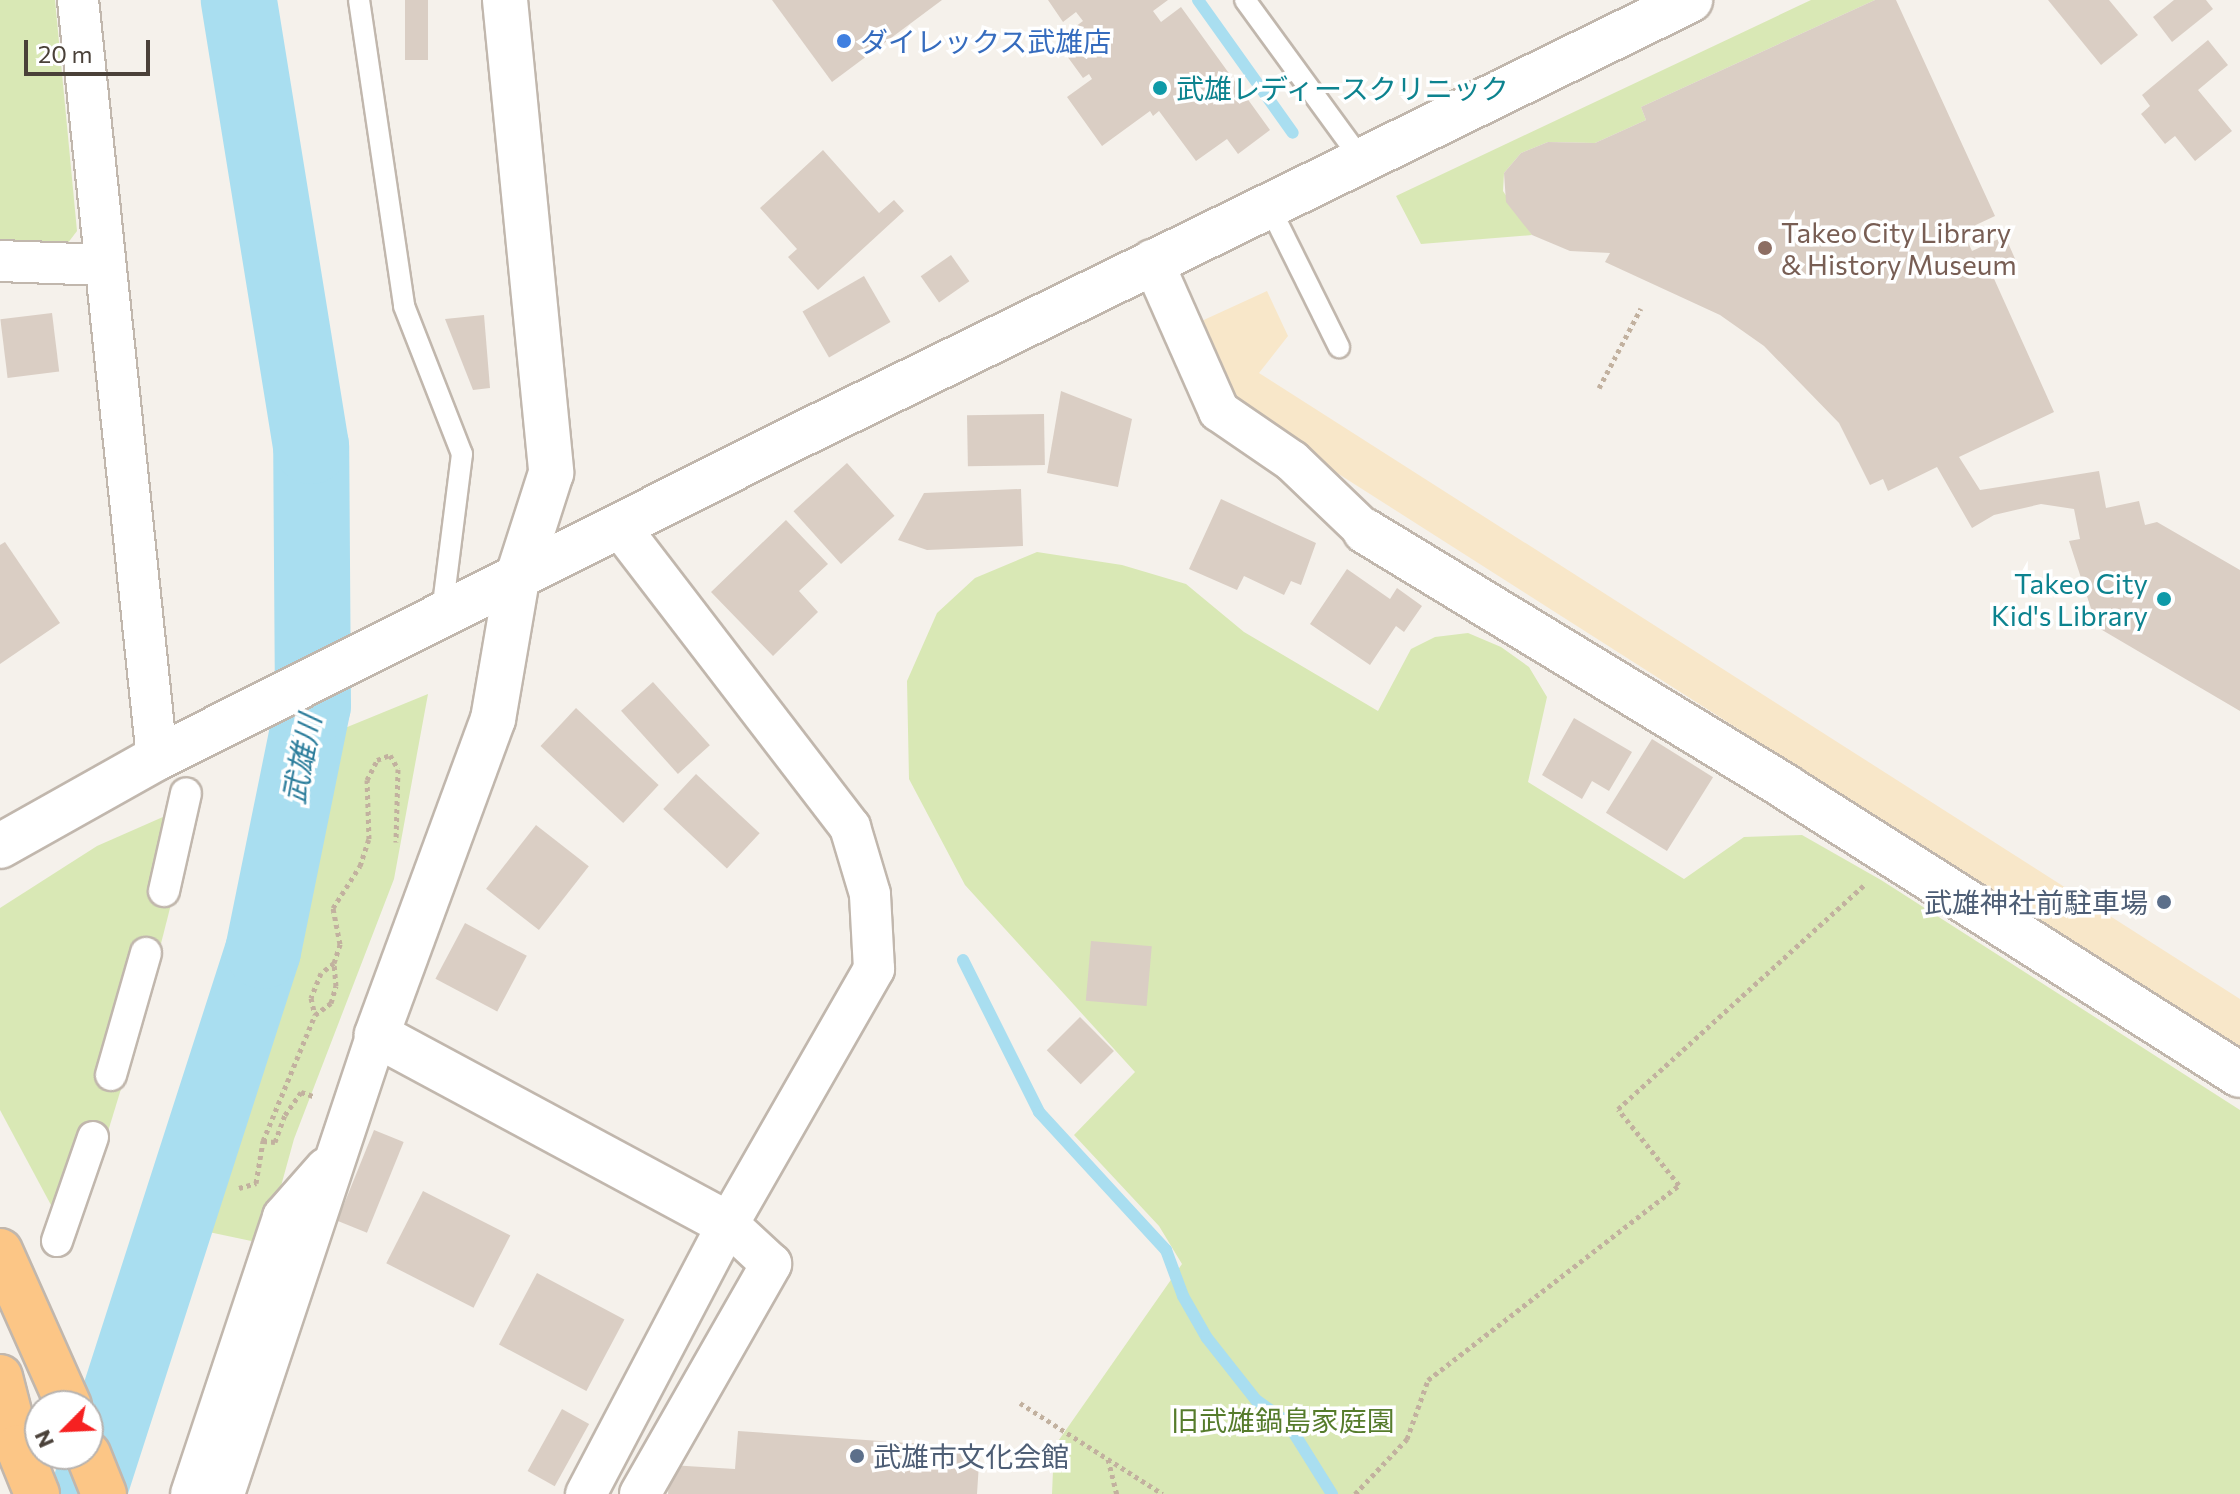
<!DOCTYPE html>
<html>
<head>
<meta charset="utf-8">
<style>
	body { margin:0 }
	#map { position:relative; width:2240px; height:1494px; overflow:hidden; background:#f5f1eb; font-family:Commissioner,"Noto Sans JP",sans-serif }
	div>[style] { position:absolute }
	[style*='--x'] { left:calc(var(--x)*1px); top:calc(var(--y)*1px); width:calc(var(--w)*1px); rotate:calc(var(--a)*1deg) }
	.green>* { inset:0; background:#d9e8b5 }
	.sand>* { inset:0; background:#f8e7c9 }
	.stream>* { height:12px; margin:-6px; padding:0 6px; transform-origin:6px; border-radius:6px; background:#a9def0 }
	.river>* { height:76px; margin:-38px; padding:0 38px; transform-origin:38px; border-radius:38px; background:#a9def0 }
	.building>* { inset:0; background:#dacec4; transform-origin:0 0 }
	.path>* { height:5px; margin-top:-2.5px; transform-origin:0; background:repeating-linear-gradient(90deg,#c2b19f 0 4px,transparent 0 8px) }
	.roads { filter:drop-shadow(2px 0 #c1b7ad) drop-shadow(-2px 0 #c1b7ad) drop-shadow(0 2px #c1b7ad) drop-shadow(0 -2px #c1b7ad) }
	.service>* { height:20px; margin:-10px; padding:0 10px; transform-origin:10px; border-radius:10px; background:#fff }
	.pedestrian>* { height:30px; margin:-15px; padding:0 15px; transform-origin:15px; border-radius:15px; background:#fff }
	.minor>* { height:40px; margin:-20px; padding:0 20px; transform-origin:20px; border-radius:20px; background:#fff }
	.tertiary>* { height:44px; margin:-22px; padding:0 22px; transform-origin:22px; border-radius:22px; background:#fff }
	.trunk>* { height:44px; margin:-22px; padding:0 22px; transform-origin:22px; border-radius:22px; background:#fcc686 }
	.dots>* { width:22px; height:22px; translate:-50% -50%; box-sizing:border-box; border:4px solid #fff; border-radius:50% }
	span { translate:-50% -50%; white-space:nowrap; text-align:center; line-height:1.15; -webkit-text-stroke:7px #fff; paint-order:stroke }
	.shop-label { font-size:28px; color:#366cbe }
	.left { translate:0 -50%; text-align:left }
	.culture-label { font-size:28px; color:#0d838f }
	.right { translate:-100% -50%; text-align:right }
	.education-label { font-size:28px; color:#785e54 }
	.service-label { font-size:28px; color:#4e5e75 }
	.park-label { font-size:28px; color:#567c2c }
	.water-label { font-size:30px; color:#2d7e9c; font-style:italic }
	.north { position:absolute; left:24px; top:1390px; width:80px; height:80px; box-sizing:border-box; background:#fff; border:2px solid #b7b3b0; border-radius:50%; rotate:246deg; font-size:22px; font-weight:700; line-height:32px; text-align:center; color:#4a4139 }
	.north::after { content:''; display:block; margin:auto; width:28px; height:36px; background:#f62121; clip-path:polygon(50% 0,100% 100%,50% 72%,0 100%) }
	.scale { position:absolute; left:24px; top:40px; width:126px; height:36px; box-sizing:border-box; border:4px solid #4a4139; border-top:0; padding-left:10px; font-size:24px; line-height:28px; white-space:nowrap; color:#4a4139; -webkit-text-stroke:6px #fff; paint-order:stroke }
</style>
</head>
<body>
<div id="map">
	<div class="green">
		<i style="clip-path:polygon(0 0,55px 0,77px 231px,64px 248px,0 244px)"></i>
		<i style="clip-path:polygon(1811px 0,1875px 0,1641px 107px,1646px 120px,1595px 143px,1548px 142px,1521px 153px,1504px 173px,1503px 191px,1532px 235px,1421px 244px,1396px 196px)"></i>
		<i style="clip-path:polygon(1037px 552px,1122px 565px,1186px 584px,1244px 632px,1378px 711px,1411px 649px,1435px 637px,1468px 633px,1501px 647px,1529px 667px,1547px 697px,1528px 782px,1684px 879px,1744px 837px,1802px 835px,1881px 880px,2240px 1110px,2240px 1494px,1052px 1494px,1054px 1447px,1182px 1264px,1159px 1226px,1074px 1135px,1135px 1072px,965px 885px,909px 779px,907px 681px,937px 613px,975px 578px)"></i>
		<i style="clip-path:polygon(428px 694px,394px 879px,294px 1139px,265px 1244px,204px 1231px,285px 972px,340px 758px,340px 730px)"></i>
		<i style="clip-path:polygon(197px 802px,139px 1030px,73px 1246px,0 1110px,0 908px,97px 846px)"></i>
	</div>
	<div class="sand">
		<i style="clip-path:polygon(1267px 291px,1288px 336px,1259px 373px,2240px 999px,2240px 1049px,1232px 406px,1195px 324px)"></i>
	</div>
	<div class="stream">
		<i style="--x:1198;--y:0;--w:163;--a:54.5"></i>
		<i style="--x:963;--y:960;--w:170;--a:63.4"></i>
		<i style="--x:1039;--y:1112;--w:188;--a:47.4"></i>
		<i style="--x:1166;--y:1250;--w:49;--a:69.7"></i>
		<i style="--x:1183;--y:1296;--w:48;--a:60.3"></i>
		<i style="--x:1207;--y:1338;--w:79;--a:51.7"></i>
		<i style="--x:1256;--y:1400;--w:38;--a:35"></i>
		<i style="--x:1287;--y:1422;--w:85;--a:58"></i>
	</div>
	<div class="river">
		<i style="--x:88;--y:1494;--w:571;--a:-72.14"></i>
		<i style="--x:263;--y:951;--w:250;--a:-78.5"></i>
		<i style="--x:313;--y:706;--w:260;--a:-90.4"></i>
		<i style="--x:311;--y:446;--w:452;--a:-99.2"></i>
	</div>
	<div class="building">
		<i style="left:405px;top:0;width:23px;height:60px"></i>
		<i style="clip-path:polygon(772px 0,942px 0,832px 82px)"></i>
		<i style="clip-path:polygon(1048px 0,1168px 0,1153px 11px,1161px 22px,1181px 7px,1270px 130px,1238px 154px,1227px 139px,1196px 161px,1159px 111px,1153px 116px,1150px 111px,1102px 146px,1067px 97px,1092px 79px,1089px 74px,1083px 78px,1056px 41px,1083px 21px,1076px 12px,1063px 22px)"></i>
		<i style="clip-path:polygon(1875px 0,1896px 0,1995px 216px,1963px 231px,1972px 251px,2005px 236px,2016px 261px,1991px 272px,2054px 412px,1959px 457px,1980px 490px,2099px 471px,2106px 508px,2139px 501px,2145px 525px,2157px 522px,2240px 570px,2240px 711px,2097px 627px,2069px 541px,2080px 539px,2074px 509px,2041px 504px,1994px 515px,1972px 528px,1937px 467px,1888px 491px,1883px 479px,1870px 485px,1839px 423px,1764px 346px,1720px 315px,1605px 262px,1610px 253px,1570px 251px,1532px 235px,1506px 202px,1504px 173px,1521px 153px,1548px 142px,1595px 143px,1646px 120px,1641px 107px)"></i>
		<i style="clip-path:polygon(2048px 0,2109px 0,2138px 35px,2101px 65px)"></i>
		<i style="clip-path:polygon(2174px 0,2206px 0,2213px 9px,2172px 42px,2153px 17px)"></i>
		<i style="clip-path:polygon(2208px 40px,2228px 65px,2198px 90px,2232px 131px,2195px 161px,2175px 136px,2165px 144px,2141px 114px,2150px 106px,2142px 95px)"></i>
		<i style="clip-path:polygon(823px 150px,879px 213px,894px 200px,904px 211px,818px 290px,788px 257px,797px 249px,760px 208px)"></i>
		<i style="left:951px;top:255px;width:32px;height:37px;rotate:55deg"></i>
		<i style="left:864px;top:276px;width:53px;height:71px;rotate:60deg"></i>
		<i style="left:52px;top:313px;width:59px;height:52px;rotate:83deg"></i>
		<i style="clip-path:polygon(484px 315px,490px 388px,473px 390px,445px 319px)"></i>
		<i style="clip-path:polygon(1061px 391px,1132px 419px,1118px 487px,1047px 473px)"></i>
		<i style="left:1044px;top:414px;width:51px;height:77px;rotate:89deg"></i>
		<i style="left:847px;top:463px;width:71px;height:72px;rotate:48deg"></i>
		<i style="clip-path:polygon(1021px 489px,1023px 546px,927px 550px,898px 540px,924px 493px)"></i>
		<i style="clip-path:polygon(1221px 499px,1316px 543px,1301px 585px,1291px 581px,1284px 595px,1244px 576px,1237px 590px,1189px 569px)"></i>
		<i style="clip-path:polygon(786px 520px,828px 564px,799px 591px,818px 612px,773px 656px,711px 592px)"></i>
		<i style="clip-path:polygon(5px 542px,60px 623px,0 664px,0 545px)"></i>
		<i style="clip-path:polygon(1347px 569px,1390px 599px,1397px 588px,1422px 606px,1404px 632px,1396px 626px,1370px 665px,1310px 624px)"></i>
		<i style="left:653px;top:682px;width:85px;height:43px;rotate:48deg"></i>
		<i style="left:576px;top:708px;width:113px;height:52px;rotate:43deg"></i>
		<i style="clip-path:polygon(1574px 718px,1632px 752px,1609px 791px,1592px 781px,1582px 799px,1542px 775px)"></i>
		<i style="left:1652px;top:739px;width:72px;height:87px;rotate:32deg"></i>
		<i style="left:696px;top:774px;width:87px;height:48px;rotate:43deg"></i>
		<i style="left:536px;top:825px;width:67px;height:81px;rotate:38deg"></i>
		<i style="left:465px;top:923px;width:70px;height:63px;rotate:28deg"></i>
		<i style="left:1091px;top:941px;width:61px;height:60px;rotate:5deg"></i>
		<i style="left:1080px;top:1017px;width:48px;height:47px;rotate:45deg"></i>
		<i style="left:374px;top:1130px;width:32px;height:98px;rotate:22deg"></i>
		<i style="left:423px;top:1191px;width:98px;height:81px;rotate:27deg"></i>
		<i style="left:537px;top:1273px;width:99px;height:81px;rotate:28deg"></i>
		<i style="left:562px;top:1409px;width:31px;height:71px;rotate:29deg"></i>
		<i style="clip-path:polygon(738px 1431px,980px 1448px,977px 1494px,668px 1494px,670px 1465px,735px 1469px)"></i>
	</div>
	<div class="path">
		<i style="--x:1599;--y:388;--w:90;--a:-62.3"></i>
		<i style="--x:334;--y:963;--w:20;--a:-72"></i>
		<i style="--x:340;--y:944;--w:37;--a:-101"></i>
		<i style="--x:333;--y:908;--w:50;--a:-57.3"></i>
		<i style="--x:360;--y:866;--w:28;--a:-72"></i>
		<i style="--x:369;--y:839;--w:59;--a:-91.9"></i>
		<i style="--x:367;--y:780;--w:22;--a:-63"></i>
		<i style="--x:377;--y:760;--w:14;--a:-21"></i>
		<i style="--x:390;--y:755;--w:16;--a:60"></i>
		<i style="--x:398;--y:769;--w:73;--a:91.6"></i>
		<i style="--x:263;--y:1141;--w:136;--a:-67.6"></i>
		<i style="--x:315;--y:1015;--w:20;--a:-37"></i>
		<i style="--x:331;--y:1003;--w:18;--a:-74"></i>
		<i style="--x:336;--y:986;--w:23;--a:-95"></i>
		<i style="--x:334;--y:963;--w:16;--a:142"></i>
		<i style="--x:321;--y:973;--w:27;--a:112"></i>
		<i style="--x:311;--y:998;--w:17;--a:77"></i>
		<i style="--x:239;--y:1188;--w:18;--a:-16"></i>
		<i style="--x:256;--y:1183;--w:43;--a:-80.5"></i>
		<i style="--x:263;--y:1141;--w:12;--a:5"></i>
		<i style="--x:275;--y:1142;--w:29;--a:-70"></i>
		<i style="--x:285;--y:1115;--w:28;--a:-55"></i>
		<i style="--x:301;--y:1092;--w:13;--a:18"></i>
		<i style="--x:1020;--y:1403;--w:169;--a:32.5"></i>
		<i style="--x:1108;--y:1459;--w:36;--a:76"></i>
		<i style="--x:1355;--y:1494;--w:76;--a:-46.6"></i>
		<i style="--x:1407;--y:1439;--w:63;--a:-70.4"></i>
		<i style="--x:1428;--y:1380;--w:318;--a:-37.8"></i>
		<i style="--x:1679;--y:1185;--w:97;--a:-128.8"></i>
		<i style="--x:1618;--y:1109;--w:333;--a:-42.3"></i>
	</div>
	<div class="roads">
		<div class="service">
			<i style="--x:359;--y:0;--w:309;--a:81.6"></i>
			<i style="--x:404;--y:306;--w:159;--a:68.6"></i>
			<i style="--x:462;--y:454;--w:160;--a:97.2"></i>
			<i style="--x:1245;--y:0;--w:197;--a:53.9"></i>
			<i style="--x:1268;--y:204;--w:160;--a:63.6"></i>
		</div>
		<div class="pedestrian">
			<i style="--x:164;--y:891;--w:100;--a:-77.3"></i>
			<i style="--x:111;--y:1075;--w:127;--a:-74"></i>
			<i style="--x:57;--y:1241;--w:110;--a:-70.9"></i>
		</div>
		<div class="minor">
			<i style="--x:78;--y:0;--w:762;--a:84.05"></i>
			<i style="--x:1152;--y:260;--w:165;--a:66.1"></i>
			<i style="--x:1219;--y:411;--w:88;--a:34.4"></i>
			<i style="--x:1292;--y:461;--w:101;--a:43.8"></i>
			<i style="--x:0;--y:261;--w:102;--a:2.2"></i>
			<i style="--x:191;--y:1494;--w:292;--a:-71.6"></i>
			<i style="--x:283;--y:1217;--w:65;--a:-48.7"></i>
			<i style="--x:224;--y:1494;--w:484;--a:-71.6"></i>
			<i style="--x:586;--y:1494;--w:305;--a:-62.3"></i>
			<i style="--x:728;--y:1224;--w:294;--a:-60.2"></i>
			<i style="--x:874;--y:969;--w:75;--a:-93.1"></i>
			<i style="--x:870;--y:894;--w:70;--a:-106.6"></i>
			<i style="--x:850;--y:827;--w:378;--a:-127.5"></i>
			<i style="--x:640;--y:1494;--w:265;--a:-60.3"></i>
			<i style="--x:771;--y:1264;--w:59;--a:-137.1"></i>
		</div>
		<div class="tertiary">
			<i style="--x:505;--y:0;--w:475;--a:84.4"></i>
			<i style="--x:551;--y:473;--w:111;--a:107.8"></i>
			<i style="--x:517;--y:579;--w:142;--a:99.7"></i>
			<i style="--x:493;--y:719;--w:337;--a:110.2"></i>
			<i style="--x:377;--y:1035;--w:399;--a:28.3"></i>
			<i style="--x:1365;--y:531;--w:494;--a:31.3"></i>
			<i style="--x:1787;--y:788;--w:536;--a:32.36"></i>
			<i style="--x:0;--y:846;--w:180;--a:-29.3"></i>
			<i style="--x:157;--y:758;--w:708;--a:-26.67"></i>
			<i style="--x:790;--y:440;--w:1002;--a:-26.05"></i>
		</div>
		<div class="trunk">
			<i style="--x:0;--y:1251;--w:170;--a:66"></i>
			<i style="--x:0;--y:1377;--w:72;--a:75.6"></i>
			<i style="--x:18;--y:1447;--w:51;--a:68"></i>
			<i style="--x:88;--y:1454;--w:43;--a:68.2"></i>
		</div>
	</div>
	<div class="dots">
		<i style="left:844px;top:41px;background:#3f7fe0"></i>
		<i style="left:1160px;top:88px;background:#0f9aa8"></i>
		<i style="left:1765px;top:248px;background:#8d6e63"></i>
		<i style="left:2164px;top:599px;background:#0f9aa8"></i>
		<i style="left:2164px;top:902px;background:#5c6f8a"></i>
		<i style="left:857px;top:1456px;background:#5c6f8a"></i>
	</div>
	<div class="shop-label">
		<span class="left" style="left:860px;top:41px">ダイレックス武雄店</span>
	</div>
	<div class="culture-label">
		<span class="left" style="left:1176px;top:88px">武雄レディースクリニック</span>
		<span class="right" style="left:2148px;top:599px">Takeo City<br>Kid's Library</span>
	</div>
	<div class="education-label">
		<span class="left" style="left:1781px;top:248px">Takeo City Library<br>&amp; History Museum</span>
	</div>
	<div class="service-label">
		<span class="right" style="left:2148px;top:902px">武雄神社前駐車場</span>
		<span class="left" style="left:873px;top:1456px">武雄市文化会館</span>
	</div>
	<div class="park-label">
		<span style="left:1283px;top:1420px">旧武雄鍋島家庭園</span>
	</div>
	<div class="water-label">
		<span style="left:301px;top:759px;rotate:-79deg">武雄川</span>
	</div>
	<div class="north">N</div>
	<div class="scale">20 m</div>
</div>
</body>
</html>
